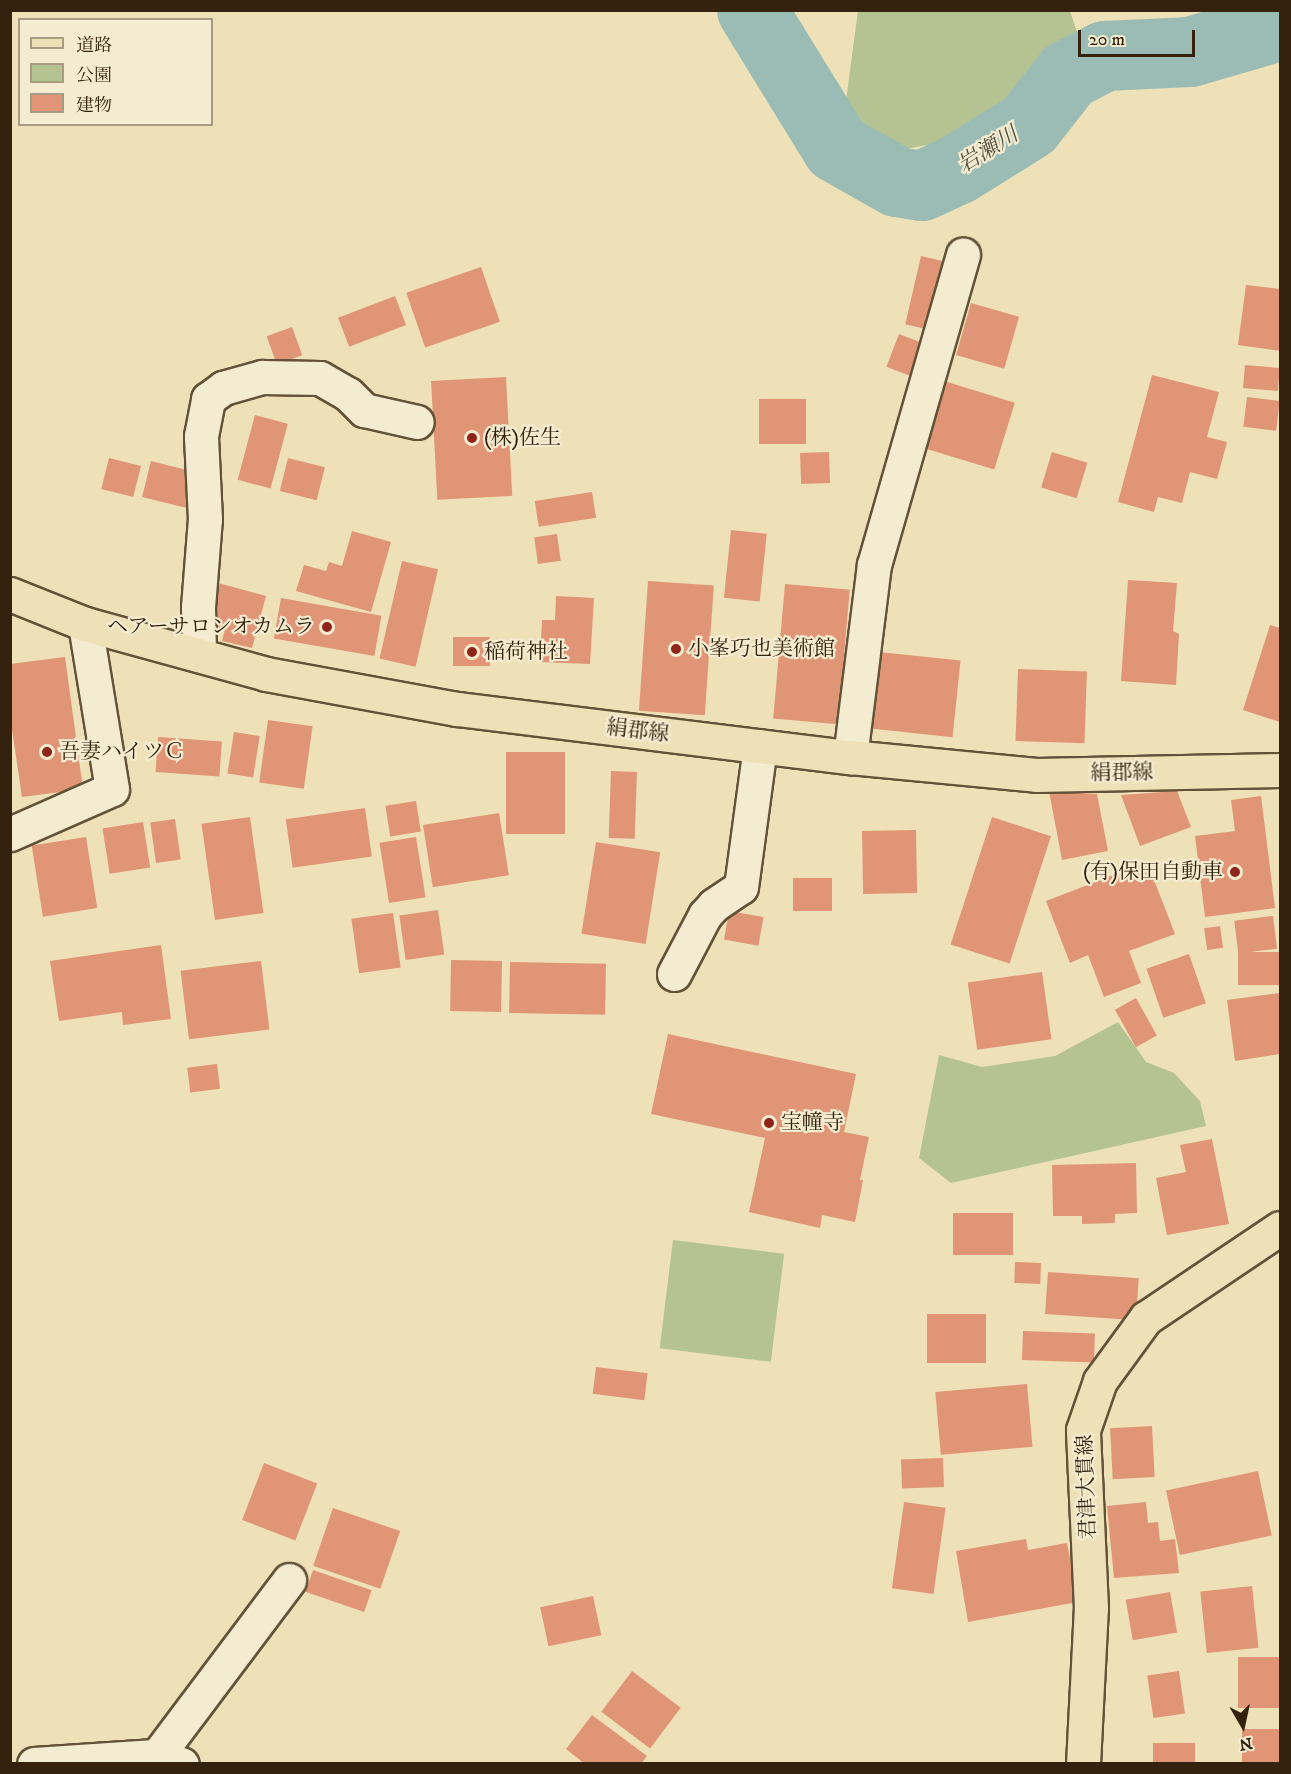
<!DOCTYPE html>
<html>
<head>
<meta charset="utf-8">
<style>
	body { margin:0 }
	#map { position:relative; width:1291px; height:1774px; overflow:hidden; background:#eee1b8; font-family:"IM FELL DW Pica","Noto Serif JP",serif }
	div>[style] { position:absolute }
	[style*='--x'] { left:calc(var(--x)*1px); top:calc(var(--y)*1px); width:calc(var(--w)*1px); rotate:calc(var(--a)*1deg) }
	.green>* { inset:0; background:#b5c392; transform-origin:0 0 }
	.river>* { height:70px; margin:-35px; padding:0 35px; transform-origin:35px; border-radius:35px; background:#9bbcb5 }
	.building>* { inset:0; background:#e09576; transform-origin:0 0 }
	.roads { filter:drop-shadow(2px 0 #625238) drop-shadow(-2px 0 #625238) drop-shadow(0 2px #625238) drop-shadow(0 -2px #625238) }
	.minor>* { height:33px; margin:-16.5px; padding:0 16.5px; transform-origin:16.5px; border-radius:16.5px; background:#f4ecd1 }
	.major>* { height:33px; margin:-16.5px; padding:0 16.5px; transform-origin:16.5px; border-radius:16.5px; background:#eee1b8 }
	.dots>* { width:16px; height:16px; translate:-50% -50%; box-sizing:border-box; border:3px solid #f4ecd1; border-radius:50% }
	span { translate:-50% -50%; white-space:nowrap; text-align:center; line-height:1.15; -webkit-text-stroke:4.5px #f4ecd1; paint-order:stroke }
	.poi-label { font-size:21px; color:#34220e }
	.left { translate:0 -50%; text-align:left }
	.right { translate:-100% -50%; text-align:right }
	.street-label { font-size:21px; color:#34220e }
	.water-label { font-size:22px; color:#535040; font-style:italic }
	.frame { position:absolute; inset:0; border:12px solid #34220e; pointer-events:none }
	.legend { position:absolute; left:18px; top:18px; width:195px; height:108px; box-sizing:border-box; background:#f4ecd1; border:2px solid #a79b83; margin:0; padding:8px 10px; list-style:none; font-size:18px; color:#34220e }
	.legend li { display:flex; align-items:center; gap:12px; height:30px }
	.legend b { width:30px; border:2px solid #a79b83 }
	.north { position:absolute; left:1213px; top:1696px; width:60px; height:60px; -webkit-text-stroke:4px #f4ecd1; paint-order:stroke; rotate:171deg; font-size:16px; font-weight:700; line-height:24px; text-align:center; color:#34220e }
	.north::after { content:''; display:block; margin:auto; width:21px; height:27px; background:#34220e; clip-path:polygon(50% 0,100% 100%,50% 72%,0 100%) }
	.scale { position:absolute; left:1078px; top:30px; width:117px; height:27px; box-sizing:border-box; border:3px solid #34220e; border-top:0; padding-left:8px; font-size:18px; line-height:21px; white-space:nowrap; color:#34220e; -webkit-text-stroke:4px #f4ecd1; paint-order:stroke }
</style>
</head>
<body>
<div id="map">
	<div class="green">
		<i style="clip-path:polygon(858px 11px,1070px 11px,1079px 38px,957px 139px,901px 150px,847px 137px,845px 108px)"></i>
		<i style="clip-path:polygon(1118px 1022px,1146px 1062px,1174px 1073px,1200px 1101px,1206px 1126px,951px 1183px,919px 1158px,939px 1055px,982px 1067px,1055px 1056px)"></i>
		<i style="left:673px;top:1240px;width:112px;height:109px;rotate:7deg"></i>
	</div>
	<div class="river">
		<i style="--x:752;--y:10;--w:162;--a:58.4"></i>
		<i style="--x:837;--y:148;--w:69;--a:29.5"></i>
		<i style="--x:897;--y:182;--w:25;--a:9"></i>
		<i style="--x:922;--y:186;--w:38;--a:-25"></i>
		<i style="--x:957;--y:170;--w:85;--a:-32"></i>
		<i style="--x:1029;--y:125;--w:63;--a:-52"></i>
		<i style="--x:1068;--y:75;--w:42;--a:-27.2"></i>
		<i style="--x:1105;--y:56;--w:85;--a:-2.7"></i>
		<i style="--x:1190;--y:52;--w:94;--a:-16.1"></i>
	</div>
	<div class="building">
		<i style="left:921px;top:256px;width:23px;height:70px;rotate:13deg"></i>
		<i style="left:481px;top:267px;width:58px;height:79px;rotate:71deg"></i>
		<i style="clip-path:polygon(1246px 285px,1280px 289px,1280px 351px,1238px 345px)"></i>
		<i style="left:395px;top:296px;width:31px;height:61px;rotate:69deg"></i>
		<i style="left:971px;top:303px;width:50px;height:54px;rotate:16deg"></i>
		<i style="left:292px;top:327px;width:30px;height:27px;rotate:70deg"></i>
		<i style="left:899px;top:334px;width:25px;height:35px;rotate:21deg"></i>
		<i style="left:1245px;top:365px;width:35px;height:23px;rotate:5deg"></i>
		<i style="clip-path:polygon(1152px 375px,1219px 392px,1207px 437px,1227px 442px,1217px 479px,1190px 472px,1182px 503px,1158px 497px,1154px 512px,1118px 502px)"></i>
		<i style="left:506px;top:377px;width:119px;height:75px;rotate:87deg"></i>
		<i style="left:944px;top:381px;width:74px;height:70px;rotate:17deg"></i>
		<i style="left:1247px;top:397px;width:33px;height:30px;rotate:7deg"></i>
		<i style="left:806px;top:399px;width:45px;height:47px;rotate:90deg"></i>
		<i style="left:255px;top:415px;width:34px;height:67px;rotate:15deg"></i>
		<i style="left:829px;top:452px;width:31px;height:29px;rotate:88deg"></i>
		<i style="left:1052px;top:452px;width:37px;height:37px;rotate:17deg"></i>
		<i style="left:109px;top:458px;width:33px;height:32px;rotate:14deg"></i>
		<i style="left:288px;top:458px;width:38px;height:34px;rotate:14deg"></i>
		<i style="left:151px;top:461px;width:46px;height:37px;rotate:14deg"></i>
		<i style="left:592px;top:492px;width:26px;height:58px;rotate:81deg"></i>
		<i style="left:731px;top:530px;width:36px;height:68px;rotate:6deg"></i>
		<i style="clip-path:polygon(352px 531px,391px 542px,371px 612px,296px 591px,304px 565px,326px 571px,329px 562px,342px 566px)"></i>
		<i style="left:557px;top:534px;width:27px;height:23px;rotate:82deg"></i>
		<i style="left:402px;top:561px;width:37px;height:100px;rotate:13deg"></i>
		<i style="clip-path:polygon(1128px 580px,1177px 583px,1173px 631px,1179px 634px,1176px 685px,1121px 681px)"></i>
		<i style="left:648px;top:581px;width:66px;height:130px;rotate:4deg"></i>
		<i style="clip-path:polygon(218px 583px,266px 596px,252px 648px,222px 641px,225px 629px,207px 624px)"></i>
		<i style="left:785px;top:584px;width:65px;height:135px;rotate:5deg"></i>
		<i style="clip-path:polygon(556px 596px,594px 598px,590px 664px,540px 662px,542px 620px,555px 620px)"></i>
		<i style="left:281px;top:598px;width:102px;height:41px;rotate:10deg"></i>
		<i style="clip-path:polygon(1270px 625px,1280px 628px,1280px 722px,1243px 710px)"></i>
		<i style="left:453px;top:637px;width:37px;height:29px"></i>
		<i style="left:879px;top:652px;width:82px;height:77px;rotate:6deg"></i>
		<i style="clip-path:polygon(65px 657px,83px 789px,22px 797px,10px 716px,10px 664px)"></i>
		<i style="left:1018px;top:669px;width:69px;height:72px;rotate:2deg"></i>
		<i style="left:268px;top:720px;width:45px;height:63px;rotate:8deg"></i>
		<i style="left:234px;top:732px;width:26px;height:42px;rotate:9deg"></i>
		<i style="left:158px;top:737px;width:64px;height:35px;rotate:4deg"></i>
		<i style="left:565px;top:752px;width:82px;height:59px;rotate:90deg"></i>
		<i style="left:611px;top:771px;width:26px;height:67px;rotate:2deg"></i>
		<i style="clip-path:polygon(1049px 791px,1097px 794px,1108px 851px,1062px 860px)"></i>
		<i style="clip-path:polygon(1177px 791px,1191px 827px,1140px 846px,1121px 795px)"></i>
		<i style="clip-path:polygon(1261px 796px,1275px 908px,1205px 917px,1195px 836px,1235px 831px,1231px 800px)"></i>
		<i style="left:416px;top:801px;width:31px;height:31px;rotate:81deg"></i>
		<i style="left:365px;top:808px;width:49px;height:80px;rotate:82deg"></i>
		<i style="left:499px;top:813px;width:63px;height:77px;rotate:81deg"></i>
		<i style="left:250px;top:817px;width:97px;height:49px;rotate:82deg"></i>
		<i style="left:992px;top:817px;width:62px;height:134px;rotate:18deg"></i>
		<i style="left:175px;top:819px;width:41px;height:25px;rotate:82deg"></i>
		<i style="left:143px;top:822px;width:46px;height:41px;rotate:81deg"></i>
		<i style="left:916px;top:830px;width:63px;height:54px;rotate:89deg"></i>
		<i style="left:86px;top:837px;width:72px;height:55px;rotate:81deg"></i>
		<i style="left:416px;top:837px;width:61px;height:37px;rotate:81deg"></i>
		<i style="left:596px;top:842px;width:65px;height:93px;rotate:9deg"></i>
		<i style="clip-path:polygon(1147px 862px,1175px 934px,1129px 951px,1141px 983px,1104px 997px,1088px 955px,1070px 963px,1046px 901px)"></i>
		<i style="left:793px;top:878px;width:39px;height:33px"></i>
		<i style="left:438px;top:910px;width:45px;height:39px;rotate:82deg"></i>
		<i style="left:729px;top:911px;width:35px;height:29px;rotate:10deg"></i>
		<i style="left:393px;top:913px;width:55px;height:42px;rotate:82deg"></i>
		<i style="left:1273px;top:916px;width:33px;height:39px;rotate:83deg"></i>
		<i style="left:1220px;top:926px;width:22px;height:16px;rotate:82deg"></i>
		<i style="clip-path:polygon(161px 945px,171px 1019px,123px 1025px,122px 1012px,59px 1021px,50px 961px)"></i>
		<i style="left:1280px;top:952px;width:33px;height:42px;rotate:90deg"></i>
		<i style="left:1189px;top:954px;width:52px;height:45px;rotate:71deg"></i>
		<i style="left:451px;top:960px;width:51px;height:51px;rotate:1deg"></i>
		<i style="left:261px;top:961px;width:69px;height:81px;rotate:83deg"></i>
		<i style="left:510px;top:962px;width:96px;height:51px;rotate:1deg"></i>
		<i style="left:1042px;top:972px;width:68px;height:75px;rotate:82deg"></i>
		<i style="clip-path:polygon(1280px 993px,1280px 1054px,1235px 1061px,1227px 1000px)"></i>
		<i style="left:1136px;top:998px;width:43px;height:24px;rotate:61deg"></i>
		<i style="clip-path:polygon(668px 1034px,856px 1074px,844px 1132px,869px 1137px,860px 1180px,863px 1180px,855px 1222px,822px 1215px,820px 1228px,749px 1212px,765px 1138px,651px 1114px)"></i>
		<i style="left:217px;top:1064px;width:25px;height:30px;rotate:83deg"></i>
		<i style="clip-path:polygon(1212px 1139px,1229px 1224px,1167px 1235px,1156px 1178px,1186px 1172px,1180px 1145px)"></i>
		<i style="clip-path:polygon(1136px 1163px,1137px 1213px,1115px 1214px,1115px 1223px,1082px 1224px,1082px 1216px,1053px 1216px,1052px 1165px)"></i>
		<i style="left:953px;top:1213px;width:60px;height:42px"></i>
		<i style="left:1015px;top:1262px;width:26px;height:21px;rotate:2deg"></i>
		<i style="left:1048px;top:1272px;width:91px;height:42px;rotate:4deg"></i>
		<i style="left:927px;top:1314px;width:59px;height:49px"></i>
		<i style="left:1023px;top:1331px;width:72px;height:29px;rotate:2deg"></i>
		<i style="left:596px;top:1367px;width:52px;height:27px;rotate:7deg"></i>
		<i style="left:1027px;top:1384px;width:63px;height:92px;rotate:85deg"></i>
		<i style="left:1152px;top:1426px;width:51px;height:42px;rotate:87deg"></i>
		<i style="left:943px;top:1458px;width:29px;height:42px;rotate:88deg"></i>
		<i style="left:264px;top:1463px;width:57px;height:61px;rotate:21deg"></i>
		<i style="left:1258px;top:1471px;width:66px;height:94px;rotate:78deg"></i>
		<i style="left:904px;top:1502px;width:42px;height:87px;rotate:8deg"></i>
		<i style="clip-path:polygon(1146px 1502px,1148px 1523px,1158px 1522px,1160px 1541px,1175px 1539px,1179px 1573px,1114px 1578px,1107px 1506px)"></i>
		<i style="left:333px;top:1508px;width:71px;height:61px;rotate:19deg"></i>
		<i style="clip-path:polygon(1026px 1539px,1028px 1550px,1067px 1543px,1078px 1602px,968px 1622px,956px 1551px)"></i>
		<i style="left:313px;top:1570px;width:62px;height:23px;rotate:19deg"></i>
		<i style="left:1252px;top:1586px;width:62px;height:52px;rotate:84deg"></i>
		<i style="left:1170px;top:1592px;width:41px;height:45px;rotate:80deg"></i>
		<i style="left:593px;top:1596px;width:40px;height:54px;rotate:78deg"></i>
		<i style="left:1280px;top:1657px;width:51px;height:42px;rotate:90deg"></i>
		<i style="left:632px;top:1671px;width:61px;height:51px;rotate:37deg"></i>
		<i style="left:1179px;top:1671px;width:43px;height:32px;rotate:82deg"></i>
		<i style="clip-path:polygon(592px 1715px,647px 1756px,641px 1764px,585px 1764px,566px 1749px)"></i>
		<i style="left:1242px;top:1729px;width:38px;height:35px"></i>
		<i style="left:1195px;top:1743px;width:21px;height:42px;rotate:90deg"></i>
	</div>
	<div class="roads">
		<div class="minor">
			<i style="--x:199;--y:655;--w:48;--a:-91.2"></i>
			<i style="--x:198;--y:607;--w:88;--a:-85.5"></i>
			<i style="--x:205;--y:519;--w:83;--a:-92.8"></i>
			<i style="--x:201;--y:436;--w:38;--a:-79"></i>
			<i style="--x:208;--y:399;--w:19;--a:-36"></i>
			<i style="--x:223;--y:388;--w:41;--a:-15.8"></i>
			<i style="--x:262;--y:377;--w:58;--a:1"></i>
			<i style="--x:320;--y:378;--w:32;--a:30"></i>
			<i style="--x:348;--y:394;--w:23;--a:45"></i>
			<i style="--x:364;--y:410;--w:54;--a:12.8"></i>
			<i style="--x:850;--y:757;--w:193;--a:-82.9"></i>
			<i style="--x:874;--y:565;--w:323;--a:-74"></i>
			<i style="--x:10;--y:834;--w:111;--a:-23.8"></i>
			<i style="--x:112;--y:789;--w:167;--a:-99.3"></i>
			<i style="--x:674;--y:974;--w:67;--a:-62.3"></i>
			<i style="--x:705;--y:915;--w:13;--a:-48"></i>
			<i style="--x:714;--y:905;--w:32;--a:-34"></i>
			<i style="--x:741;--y:887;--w:142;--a:-82.3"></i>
			<i style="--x:34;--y:1764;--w:121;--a:-3.8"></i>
			<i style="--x:155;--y:1756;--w:28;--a:17"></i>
			<i style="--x:151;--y:1764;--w:230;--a:-53.1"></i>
		</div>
		<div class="major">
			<i style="--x:10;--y:594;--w:81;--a:21.8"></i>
			<i style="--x:85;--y:624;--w:188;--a:15.4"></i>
			<i style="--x:266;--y:674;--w:194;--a:10.4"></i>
			<i style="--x:457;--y:709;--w:396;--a:7"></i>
			<i style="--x:850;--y:757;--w:187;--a:5.5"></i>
			<i style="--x:1036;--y:775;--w:244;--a:-1.2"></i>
			<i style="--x:1083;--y:1764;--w:156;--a:-87.1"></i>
			<i style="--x:1091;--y:1608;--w:178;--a:-92.6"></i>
			<i style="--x:1083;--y:1430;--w:52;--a:-70.9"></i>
			<i style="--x:1100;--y:1381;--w:78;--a:-53.9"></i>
			<i style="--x:1146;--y:1318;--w:161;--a:-33.9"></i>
		</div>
	</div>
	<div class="dots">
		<i style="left:472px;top:438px;background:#8f2418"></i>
		<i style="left:327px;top:627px;background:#8f2418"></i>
		<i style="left:676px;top:649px;background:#8f2418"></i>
		<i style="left:472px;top:652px;background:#8f2418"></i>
		<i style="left:47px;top:752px;background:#8f2418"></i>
		<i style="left:1235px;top:872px;background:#8f2418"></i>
		<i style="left:769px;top:1123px;background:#8f2418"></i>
	</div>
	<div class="poi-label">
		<span class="left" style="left:484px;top:438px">(株)佐生</span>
		<span class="right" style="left:315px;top:627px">ヘアーサロンオカムラ</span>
		<span class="left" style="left:688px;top:649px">小峯巧也美術館</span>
		<span class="left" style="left:484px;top:652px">稲荷神社</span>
		<span class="left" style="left:59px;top:752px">吾妻ハイツＣ</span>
		<span class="right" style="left:1223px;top:872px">(有)保田自動車</span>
		<span class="left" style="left:781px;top:1123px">宝幢寺</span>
	</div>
	<div class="street-label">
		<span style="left:638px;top:731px;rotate:7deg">絹郡線</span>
		<span style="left:1122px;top:773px;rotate:-1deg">絹郡線</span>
		<span style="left:1087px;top:1487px;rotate:-92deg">君津大貫線</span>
	</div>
	<div class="water-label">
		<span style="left:988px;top:150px;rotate:-32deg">岩瀬川</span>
	</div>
	<div class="frame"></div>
	<ul class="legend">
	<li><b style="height:8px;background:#eee1b8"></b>道路</li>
	<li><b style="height:16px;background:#b5c392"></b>公園</li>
	<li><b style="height:16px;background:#e09576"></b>建物</li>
	</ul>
	<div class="north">N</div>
	<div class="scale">20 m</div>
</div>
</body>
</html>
